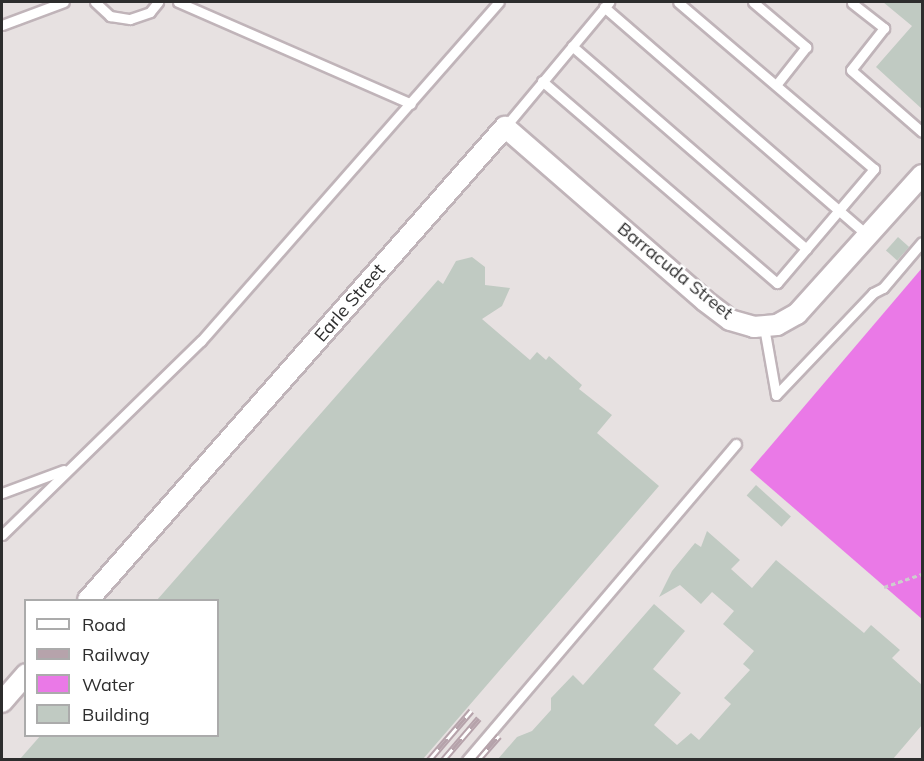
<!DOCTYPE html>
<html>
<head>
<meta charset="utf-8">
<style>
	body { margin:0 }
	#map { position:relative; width:924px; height:761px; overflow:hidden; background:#e1eee5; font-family:Mulish,sans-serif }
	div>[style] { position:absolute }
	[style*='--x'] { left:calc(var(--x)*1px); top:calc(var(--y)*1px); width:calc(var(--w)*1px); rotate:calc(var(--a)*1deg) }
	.industrial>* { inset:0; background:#e7e1e1 }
	.water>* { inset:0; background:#ea79e7 }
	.building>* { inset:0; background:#c0cac2; transform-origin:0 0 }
	.path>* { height:3px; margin-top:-1.5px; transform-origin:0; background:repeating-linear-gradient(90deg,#cdcdcd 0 4.5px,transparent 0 7.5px) }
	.roads { filter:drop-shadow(2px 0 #c0b4b9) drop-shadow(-2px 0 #c0b4b9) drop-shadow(0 2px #c0b4b9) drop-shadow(0 -2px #c0b4b9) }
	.lane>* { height:9px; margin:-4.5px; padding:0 4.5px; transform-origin:4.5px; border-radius:4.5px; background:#fff }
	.street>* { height:20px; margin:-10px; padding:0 10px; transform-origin:10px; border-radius:10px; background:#fff }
	.rail>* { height:7px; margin-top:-3.5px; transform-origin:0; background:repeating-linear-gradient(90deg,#fff 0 14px,#b6a3ab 0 28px); box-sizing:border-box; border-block:2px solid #b6a3ab }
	span { translate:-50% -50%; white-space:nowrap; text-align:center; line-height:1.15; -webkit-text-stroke:5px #fff; paint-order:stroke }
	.street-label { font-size:18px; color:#2d2d2d }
	.frame { position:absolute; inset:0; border:3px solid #2d2d2d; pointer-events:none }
	.legend { position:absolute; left:24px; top:599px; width:195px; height:138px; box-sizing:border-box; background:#fff; border:2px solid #ababab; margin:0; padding:8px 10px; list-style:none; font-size:18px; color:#2d2d2d }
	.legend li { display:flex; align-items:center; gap:12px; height:30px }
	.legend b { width:30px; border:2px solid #ababab }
</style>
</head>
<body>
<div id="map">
	<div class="industrial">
		<i style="clip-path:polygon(evenodd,2px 2px,922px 2px,922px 759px,2px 759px,2px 2px,26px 600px,218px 600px,218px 736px,26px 736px,26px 600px)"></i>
	</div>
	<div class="water">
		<i style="clip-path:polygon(922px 268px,922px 619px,750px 470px)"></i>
	</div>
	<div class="building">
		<i style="clip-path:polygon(883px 2px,922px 2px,922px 109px,876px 67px,912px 26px)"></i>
		<i style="left:898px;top:237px;width:15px;height:18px;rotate:42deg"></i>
		<i style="clip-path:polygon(472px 257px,485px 267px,485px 285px,510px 288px,502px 306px,482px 319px,530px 360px,537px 352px,546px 360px,549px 356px,582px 385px,579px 389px,612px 415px,597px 433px,659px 486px,423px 759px,20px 759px,41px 735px,218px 735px,218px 600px,157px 600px,438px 280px,443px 284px,456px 261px)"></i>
		<i style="left:756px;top:485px;width:47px;height:14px;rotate:42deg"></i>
		<i style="clip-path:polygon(707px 531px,740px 560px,731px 569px,752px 588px,776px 560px,864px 633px,871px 625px,900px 650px,892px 658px,922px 685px,922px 725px,893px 759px,498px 759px,517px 737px,532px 731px,551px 710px,551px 698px,573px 675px,583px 685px,654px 604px,685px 631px,653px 669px,681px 693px,654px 725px,677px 745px,691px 733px,699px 740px,731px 704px,724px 698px,750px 670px,743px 664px,754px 651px,723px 624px,734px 611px,712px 592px,701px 604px,680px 585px,659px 597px,672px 571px,695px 543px,701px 547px)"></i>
	</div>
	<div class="path">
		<i style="--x:884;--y:587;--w:40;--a:-18.9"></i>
	</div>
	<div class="roads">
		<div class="lane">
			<i style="--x:95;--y:2;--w:21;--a:43"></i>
			<i style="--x:110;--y:16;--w:20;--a:9"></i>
			<i style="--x:130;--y:19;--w:21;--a:-19"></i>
			<i style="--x:150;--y:12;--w:13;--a:-51"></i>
			<i style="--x:178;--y:2;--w:254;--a:23.6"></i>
			<i style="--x:753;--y:2;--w:70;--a:40.3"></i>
			<i style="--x:806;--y:47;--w:48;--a:128.3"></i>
			<i style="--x:852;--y:3;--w:41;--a:38"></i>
			<i style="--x:884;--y:28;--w:53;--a:128.2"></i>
			<i style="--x:851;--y:70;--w:94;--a:41.1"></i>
			<i style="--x:604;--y:7;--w:349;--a:40.9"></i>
			<i style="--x:2;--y:25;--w:66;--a:-20.4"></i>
			<i style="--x:572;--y:46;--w:310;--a:40.9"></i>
			<i style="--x:542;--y:81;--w:310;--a:40.7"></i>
			<i style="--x:777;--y:283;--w:150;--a:-49.6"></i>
			<i style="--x:874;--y:169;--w:257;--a:-139.6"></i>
			<i style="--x:505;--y:127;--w:163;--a:-50.2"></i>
			<i style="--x:764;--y:327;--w:69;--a:80"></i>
			<i style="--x:776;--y:395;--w:141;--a:-46.4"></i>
			<i style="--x:873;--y:293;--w:11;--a:-27"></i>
			<i style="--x:883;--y:288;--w:60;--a:-49.7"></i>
			<i style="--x:2;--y:493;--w:66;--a:-20.4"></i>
			<i style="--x:2;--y:535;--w:278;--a:-44.3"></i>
			<i style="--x:201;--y:341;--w:451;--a:-48.7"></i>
			<i style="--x:467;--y:760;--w:415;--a:-49.6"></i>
		</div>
		<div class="street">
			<i style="--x:88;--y:600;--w:631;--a:-48.6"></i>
			<i style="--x:505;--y:127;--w:265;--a:41"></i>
			<i style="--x:705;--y:301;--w:31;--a:37"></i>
			<i style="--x:730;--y:320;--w:25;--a:16"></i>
			<i style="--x:754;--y:327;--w:23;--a:-5"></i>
			<i style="--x:777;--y:325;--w:23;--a:-29"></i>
			<i style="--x:797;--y:314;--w:187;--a:-48"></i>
			<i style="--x:2;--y:702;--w:37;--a:-49"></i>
		</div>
	</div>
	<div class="rail">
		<i style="--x:429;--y:760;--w:65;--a:-49.4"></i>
		<i style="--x:443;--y:760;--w:55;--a:-49.4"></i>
		<i style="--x:478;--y:760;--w:32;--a:-49"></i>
	</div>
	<div class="street-label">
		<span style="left:675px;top:271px;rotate:39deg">Barracuda Street</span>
		<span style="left:350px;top:303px;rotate:-49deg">Earle Street</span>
	</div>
	<div class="frame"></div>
	<ul class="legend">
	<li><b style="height:8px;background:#fff"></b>Road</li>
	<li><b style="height:8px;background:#b6a3ab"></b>Railway</li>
	<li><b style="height:16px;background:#ea79e7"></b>Water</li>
	<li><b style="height:16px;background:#c0cac2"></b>Building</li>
	</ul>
</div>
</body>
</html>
